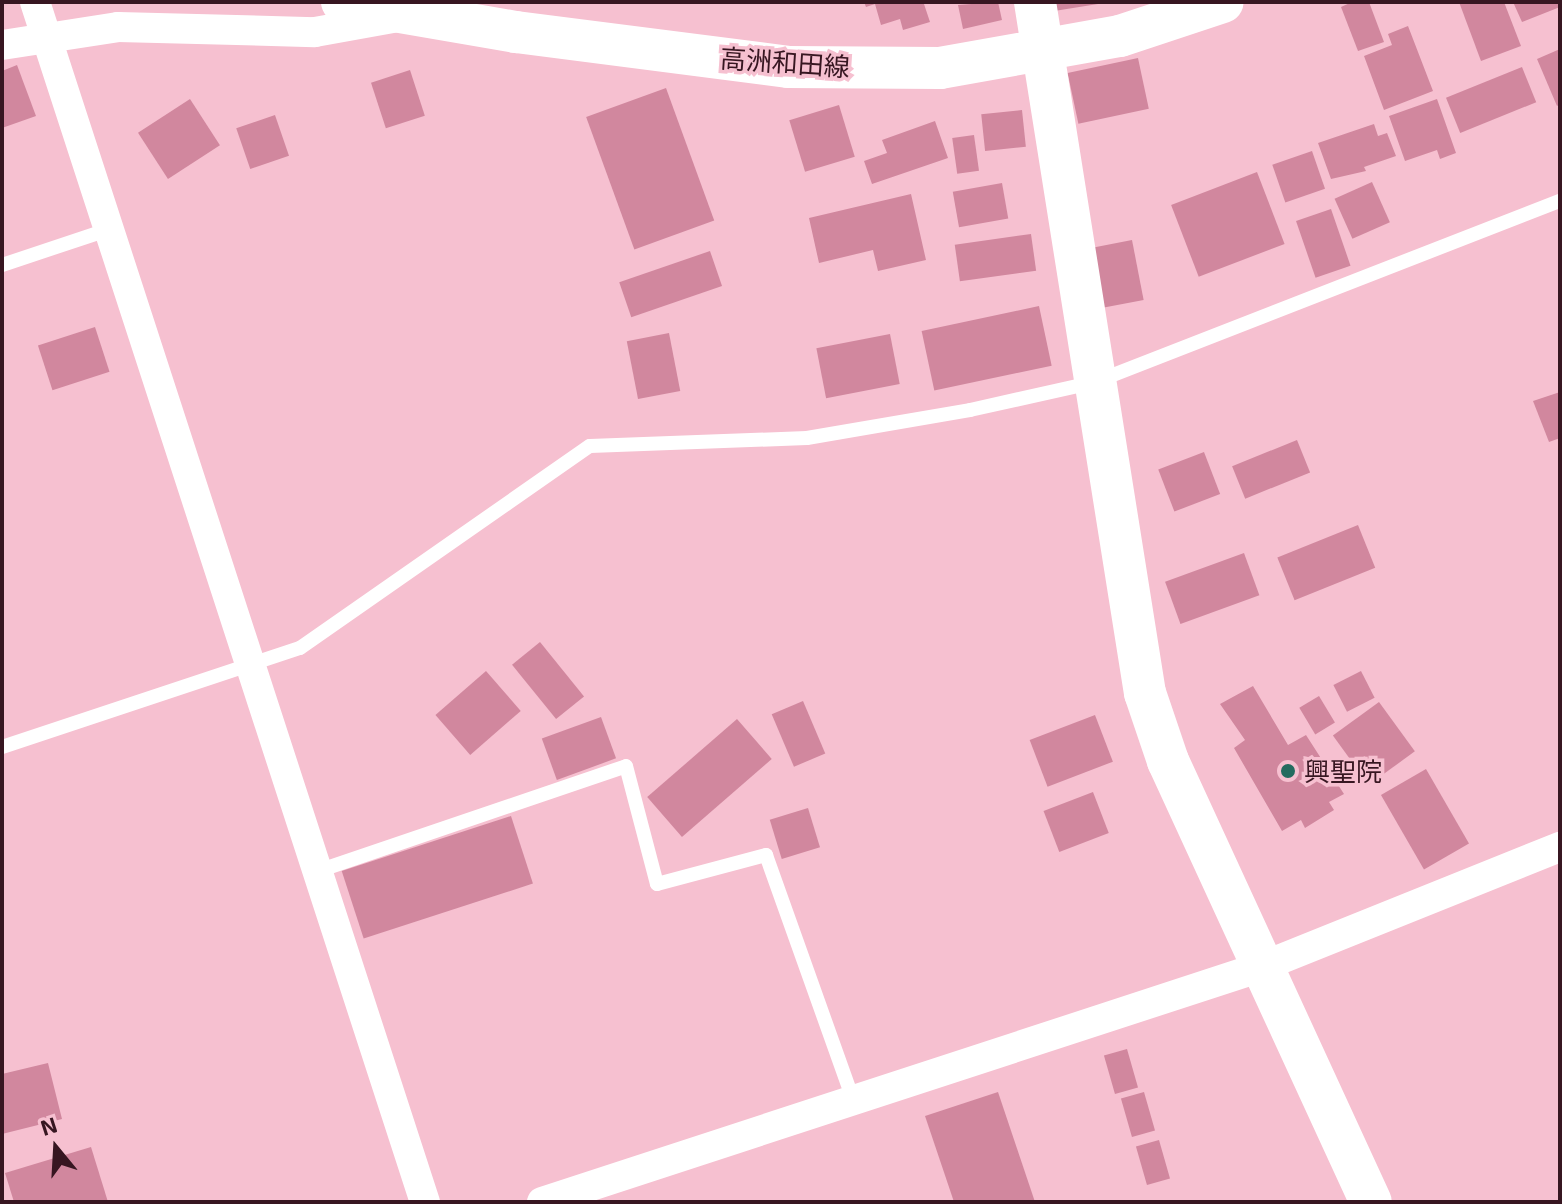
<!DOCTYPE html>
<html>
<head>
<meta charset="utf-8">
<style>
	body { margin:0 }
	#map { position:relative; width:1562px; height:1204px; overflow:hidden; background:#f6c0d0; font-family:"Exo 2","Noto Sans JP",sans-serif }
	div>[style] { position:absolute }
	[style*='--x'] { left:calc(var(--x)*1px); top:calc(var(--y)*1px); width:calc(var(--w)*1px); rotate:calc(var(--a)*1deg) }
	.building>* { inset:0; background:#d1879e; transform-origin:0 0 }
	.lane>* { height:14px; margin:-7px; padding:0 7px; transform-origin:7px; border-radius:7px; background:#fff }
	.street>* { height:30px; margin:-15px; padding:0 15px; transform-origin:15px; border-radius:15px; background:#fff }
	.secondary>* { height:42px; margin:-21px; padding:0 21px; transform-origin:21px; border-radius:21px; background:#fff }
	.dots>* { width:22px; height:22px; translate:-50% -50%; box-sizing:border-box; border:4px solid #f6c0d0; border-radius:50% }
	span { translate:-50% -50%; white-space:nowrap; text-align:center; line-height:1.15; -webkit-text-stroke:7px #f6c0d0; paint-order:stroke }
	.street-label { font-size:26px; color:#371621 }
	.poi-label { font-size:26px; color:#371621 }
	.left { translate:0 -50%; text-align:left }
	.frame { position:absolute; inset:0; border:4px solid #371621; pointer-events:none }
	.north { position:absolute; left:16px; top:1108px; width:80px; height:80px; -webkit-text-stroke:6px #f6c0d0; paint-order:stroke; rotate:342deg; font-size:22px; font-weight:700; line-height:32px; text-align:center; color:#371621 }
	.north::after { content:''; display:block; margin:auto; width:28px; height:36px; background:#371621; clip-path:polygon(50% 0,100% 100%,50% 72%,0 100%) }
</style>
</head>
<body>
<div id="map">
	<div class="building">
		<i style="clip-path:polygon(864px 2px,924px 4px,930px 22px,903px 30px,900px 19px,881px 25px,875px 4px,866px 7px)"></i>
		<i style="clip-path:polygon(998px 2px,1002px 20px,963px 29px,958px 5px)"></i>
		<i style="clip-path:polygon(1047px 2px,1098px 2px,1098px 4px,1048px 12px)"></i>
		<i style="clip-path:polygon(1352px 2px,1369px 2px,1384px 42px,1358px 51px,1341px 7px)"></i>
		<i style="clip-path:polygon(1459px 2px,1504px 2px,1521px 46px,1481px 61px)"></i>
		<i style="clip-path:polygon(1513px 2px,1560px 2px,1560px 7px,1522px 22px)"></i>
		<i style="clip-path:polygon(1408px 26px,1433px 91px,1384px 110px,1364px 56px,1392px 45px,1388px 34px)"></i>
		<i style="clip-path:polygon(1560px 49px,1560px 104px,1557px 106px,1537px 59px)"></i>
		<i style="left:1138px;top:58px;width:52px;height:72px;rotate:78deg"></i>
		<i style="clip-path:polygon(17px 65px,36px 116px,2px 128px,2px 71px)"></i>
		<i style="left:1522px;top:67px;width:38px;height:82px;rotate:68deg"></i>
		<i style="left:410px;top:70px;width:48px;height:41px;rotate:72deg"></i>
		<i style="left:666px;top:88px;width:141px;height:85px;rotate:70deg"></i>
		<i style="left:190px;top:99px;width:55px;height:62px;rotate:57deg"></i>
		<i style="clip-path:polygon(1437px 99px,1456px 153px,1440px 159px,1437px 150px,1405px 161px,1389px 116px)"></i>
		<i style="left:839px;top:105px;width:54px;height:52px;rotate:73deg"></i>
		<i style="left:1022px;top:110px;width:37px;height:41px;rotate:84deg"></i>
		<i style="left:275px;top:115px;width:43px;height:41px;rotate:71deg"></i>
		<i style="clip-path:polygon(935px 121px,948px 158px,872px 184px,864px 161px,887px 153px,882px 140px)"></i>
		<i style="clip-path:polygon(1374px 124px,1378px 136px,1387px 133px,1396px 156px,1364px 167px,1366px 171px,1331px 179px,1318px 143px)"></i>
		<i style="left:974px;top:135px;width:36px;height:22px;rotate:82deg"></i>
		<i style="left:1312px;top:151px;width:40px;height:42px;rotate:71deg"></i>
		<i style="left:1257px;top:172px;width:77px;height:92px;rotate:69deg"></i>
		<i style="left:1372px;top:182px;width:44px;height:41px;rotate:66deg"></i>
		<i style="left:1002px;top:183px;width:36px;height:50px;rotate:80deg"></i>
		<i style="clip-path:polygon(911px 194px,926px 260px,878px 271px,873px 250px,819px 263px,809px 218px)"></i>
		<i style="left:1331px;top:209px;width:60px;height:37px;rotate:71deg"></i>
		<i style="left:1031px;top:234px;width:37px;height:77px;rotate:82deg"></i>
		<i style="left:1132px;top:240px;width:61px;height:47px;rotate:79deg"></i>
		<i style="left:710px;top:251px;width:37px;height:96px;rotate:71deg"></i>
		<i style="left:1039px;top:306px;width:61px;height:120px;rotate:78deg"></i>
		<i style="left:95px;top:327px;width:47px;height:60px;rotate:72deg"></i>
		<i style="left:669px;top:333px;width:59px;height:43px;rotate:79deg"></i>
		<i style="left:890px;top:334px;width:51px;height:75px;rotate:79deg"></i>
		<i style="clip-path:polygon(1560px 392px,1560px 438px,1549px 442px,1533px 401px)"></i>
		<i style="left:1297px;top:440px;width:35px;height:70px;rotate:68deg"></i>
		<i style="left:1204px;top:452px;width:45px;height:49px;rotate:69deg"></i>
		<i style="left:1358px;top:525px;width:46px;height:87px;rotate:68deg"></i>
		<i style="left:1244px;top:553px;width:45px;height:84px;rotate:70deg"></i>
		<i style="left:540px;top:642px;width:70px;height:36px;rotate:51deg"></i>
		<i style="left:486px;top:671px;width:53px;height:67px;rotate:49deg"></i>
		<i style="left:1361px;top:671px;width:30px;height:31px;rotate:63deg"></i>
		<i style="clip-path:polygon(1253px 686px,1288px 745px,1306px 735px,1344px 794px,1329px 802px,1334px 810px,1305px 828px,1301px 820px,1282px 831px,1234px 748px,1245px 740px,1220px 704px)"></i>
		<i style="left:1319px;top:696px;width:31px;height:23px;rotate:59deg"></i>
		<i style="left:803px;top:701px;width:57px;height:34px;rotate:67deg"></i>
		<i style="left:1379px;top:702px;width:61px;height:57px;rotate:54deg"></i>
		<i style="left:1095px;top:715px;width:50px;height:70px;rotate:69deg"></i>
		<i style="left:601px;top:717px;width:44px;height:63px;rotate:70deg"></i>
		<i style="left:737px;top:719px;width:53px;height:119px;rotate:49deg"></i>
		<i style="left:1426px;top:769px;width:86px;height:52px;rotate:60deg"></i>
		<i style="left:1093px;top:792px;width:44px;height:53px;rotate:69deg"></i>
		<i style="left:808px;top:808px;width:41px;height:40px;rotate:73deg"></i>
		<i style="left:511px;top:816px;width:71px;height:178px;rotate:72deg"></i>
		<i style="left:1127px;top:1049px;width:40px;height:24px;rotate:74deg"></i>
		<i style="clip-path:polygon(48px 1063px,62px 1119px,2px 1134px,2px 1074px)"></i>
		<i style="clip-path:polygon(998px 1092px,1035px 1202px,954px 1202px,925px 1116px)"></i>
		<i style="left:1144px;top:1092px;width:40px;height:24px;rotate:74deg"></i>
		<i style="left:1159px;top:1140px;width:40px;height:24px;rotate:74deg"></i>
		<i style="clip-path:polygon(91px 1147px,108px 1202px,14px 1202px,5px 1173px)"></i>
	</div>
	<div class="lane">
		<i style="--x:2;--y:265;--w:114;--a:-18.4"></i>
		<i style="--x:2;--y:747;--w:314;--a:-18.4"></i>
		<i style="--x:300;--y:648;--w:353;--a:-34.9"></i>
		<i style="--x:590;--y:446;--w:217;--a:-2.1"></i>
		<i style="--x:807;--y:438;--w:165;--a:-9.7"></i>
		<i style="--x:970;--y:410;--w:128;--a:-12.6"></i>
		<i style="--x:1095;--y:382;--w:499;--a:-21.3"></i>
		<i style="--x:318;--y:871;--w:325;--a:-18.8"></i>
		<i style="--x:626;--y:766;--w:122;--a:75.3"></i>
		<i style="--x:657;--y:884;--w:113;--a:-14.9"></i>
		<i style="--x:766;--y:855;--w:260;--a:70.4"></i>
	</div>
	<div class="street">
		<i style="--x:35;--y:2;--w:1262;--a:72"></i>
		<i style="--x:2;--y:45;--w:117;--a:-8.8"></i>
		<i style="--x:118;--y:27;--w:197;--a:1.5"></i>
		<i style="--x:315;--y:32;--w:79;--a:-10.2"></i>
		<i style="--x:542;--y:1202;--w:756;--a:-18.1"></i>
		<i style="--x:1261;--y:967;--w:322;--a:-21.9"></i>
	</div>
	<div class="secondary">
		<i style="--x:342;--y:2;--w:177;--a:9.8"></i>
		<i style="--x:516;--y:32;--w:274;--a:7.3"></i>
		<i style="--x:788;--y:67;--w:152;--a:0.4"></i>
		<i style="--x:940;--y:68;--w:183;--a:-10.1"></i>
		<i style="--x:1120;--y:36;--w:108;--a:-18.3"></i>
		<i style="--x:1035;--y:2;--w:700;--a:80.96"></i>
		<i style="--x:1145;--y:693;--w:72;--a:71.3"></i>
		<i style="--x:1168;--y:761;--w:485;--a:65.3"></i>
	</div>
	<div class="dots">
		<i style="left:1288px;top:771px;background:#256b5f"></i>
	</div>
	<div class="street-label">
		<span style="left:785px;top:62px;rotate:4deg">高洲和田線</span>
	</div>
	<div class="poi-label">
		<span class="left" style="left:1304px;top:771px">興聖院</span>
	</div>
	<div class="frame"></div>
	<div class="north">N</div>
</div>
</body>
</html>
